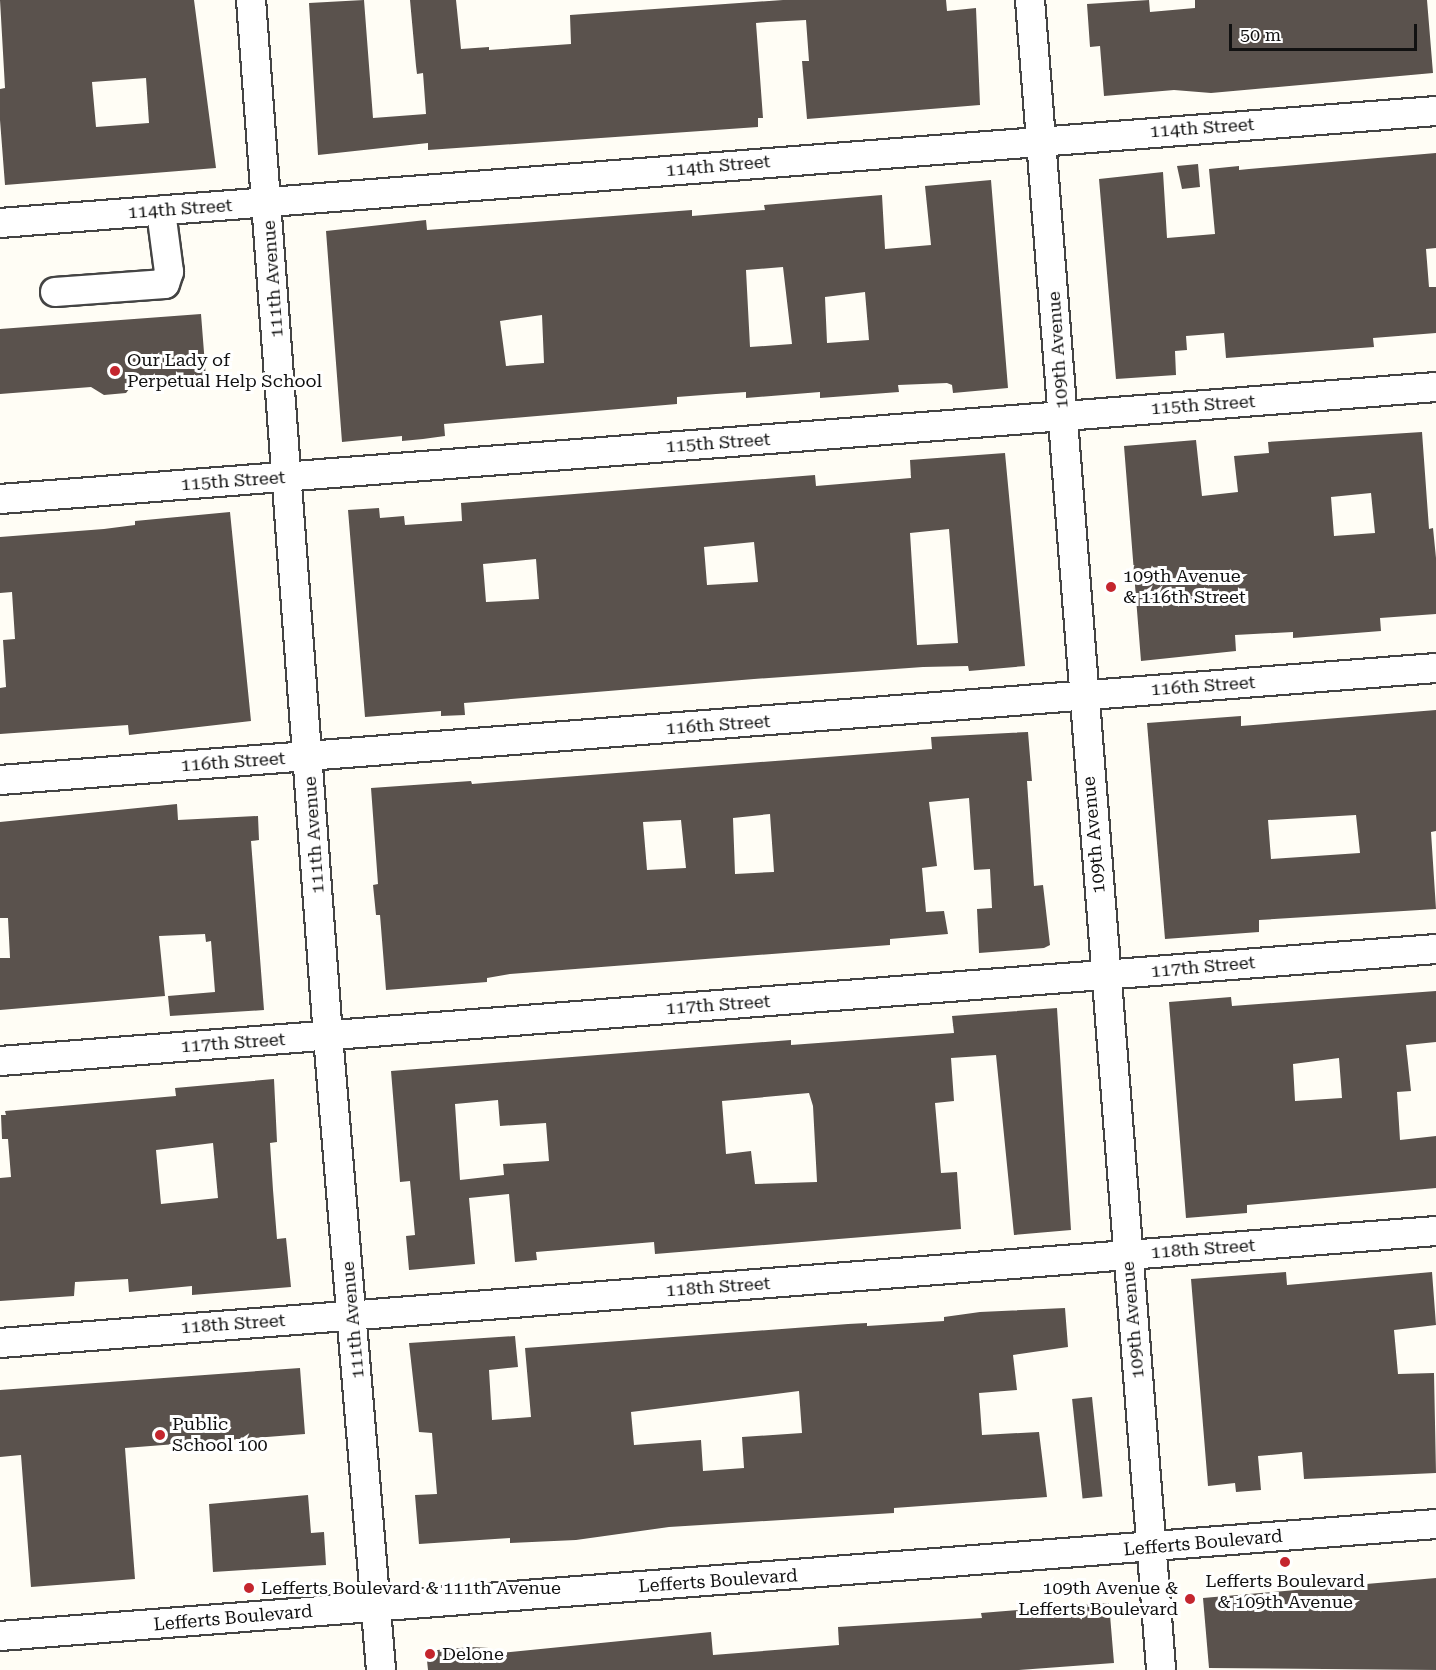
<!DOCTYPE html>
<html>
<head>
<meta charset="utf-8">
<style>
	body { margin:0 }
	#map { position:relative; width:1436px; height:1670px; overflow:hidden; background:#fffdf5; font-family:"Roboto Serif",serif }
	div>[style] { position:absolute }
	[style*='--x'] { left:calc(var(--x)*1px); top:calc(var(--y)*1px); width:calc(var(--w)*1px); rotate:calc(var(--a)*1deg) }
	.building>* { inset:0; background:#5a524d; transform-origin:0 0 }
	.roads { filter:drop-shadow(2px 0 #444) drop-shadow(-2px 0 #444) drop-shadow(0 2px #444) drop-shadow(0 -2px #444) }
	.minor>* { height:28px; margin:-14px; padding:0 14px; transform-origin:14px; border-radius:14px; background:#fff }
	.dots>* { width:16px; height:16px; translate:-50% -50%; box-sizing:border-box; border:3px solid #fff; border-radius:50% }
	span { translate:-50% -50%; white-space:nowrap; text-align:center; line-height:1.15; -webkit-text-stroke:6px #fff; paint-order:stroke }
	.street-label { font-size:18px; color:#111 }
	.poi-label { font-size:18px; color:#111 }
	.left { translate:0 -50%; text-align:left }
	.right { translate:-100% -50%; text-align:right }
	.scale { position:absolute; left:1229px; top:24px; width:188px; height:27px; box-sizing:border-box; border:3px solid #111; border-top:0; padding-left:8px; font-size:18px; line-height:21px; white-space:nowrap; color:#111; -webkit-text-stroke:4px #fff; paint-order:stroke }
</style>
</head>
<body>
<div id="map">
	<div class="building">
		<i style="clip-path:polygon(evenodd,0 0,194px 0,216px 168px,5px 185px,0 120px,0 89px,5px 88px,0 0,146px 78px,149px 123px,96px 127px,92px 82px,146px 78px)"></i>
		<i style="clip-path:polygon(364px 0,373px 118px,426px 114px,423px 73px,417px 74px,416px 66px,410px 0,456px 0,461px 49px,489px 47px,489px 50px,571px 44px,570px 15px,783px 0,946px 0,947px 11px,976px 8px,980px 105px,807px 119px,802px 61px,809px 61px,806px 20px,767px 22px,756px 23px,763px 118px,758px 118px,758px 127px,428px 150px,428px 143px,318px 155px,309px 3px)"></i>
		<i style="clip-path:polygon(1149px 0,1150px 12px,1195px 8px,1195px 0,1427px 0,1433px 73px,1211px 93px,1174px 90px,1104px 96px,1100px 46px,1090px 47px,1087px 4px)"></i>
		<i style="clip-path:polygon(1436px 153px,1436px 248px,1426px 249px,1429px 287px,1436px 287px,1436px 333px,1373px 338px,1374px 347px,1226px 358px,1224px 333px,1186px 336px,1187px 350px,1175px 351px,1176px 375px,1116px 379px,1099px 179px,1163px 172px,1167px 238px,1215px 234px,1209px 169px,1239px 166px,1239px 170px,1249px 169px)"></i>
		<i style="clip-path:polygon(1198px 164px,1200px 187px,1182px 189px,1177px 166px)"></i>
		<i style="clip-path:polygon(evenodd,991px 180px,1008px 388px,953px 393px,952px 385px,947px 383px,898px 385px,899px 392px,820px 398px,820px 392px,746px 398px,746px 392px,716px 394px,677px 397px,677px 404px,444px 424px,445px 436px,423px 439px,402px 441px,402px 436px,342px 442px,326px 231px,426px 220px,427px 230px,692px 210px,692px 216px,765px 210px,764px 205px,882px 195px,885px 249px,931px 245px,925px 186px,991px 180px,783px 267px,792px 344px,750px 347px,746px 270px,783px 267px,991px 180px,865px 292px,869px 340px,827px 343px,825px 297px,865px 292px,991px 180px,542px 315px,544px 363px,506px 366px,500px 321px,542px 315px)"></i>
		<i style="clip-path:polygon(201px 314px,206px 378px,133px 384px,126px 393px,104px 395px,91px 387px,0 394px,0 329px)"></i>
		<i style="clip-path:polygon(evenodd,1422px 432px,1429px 529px,1433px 528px,1436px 558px,1436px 614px,1380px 618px,1381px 631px,1293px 638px,1293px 632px,1235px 635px,1236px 651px,1141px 661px,1124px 446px,1196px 440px,1202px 496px,1238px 492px,1234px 456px,1269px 453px,1268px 442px,1422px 432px,1371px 493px,1375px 533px,1334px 536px,1331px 497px,1371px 493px)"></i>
		<i style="clip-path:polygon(evenodd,1005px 453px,1025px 666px,969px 671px,968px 666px,923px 667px,754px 679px,464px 703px,465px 715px,441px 716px,441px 711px,365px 717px,348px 510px,379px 508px,380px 518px,404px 516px,405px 525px,462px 521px,461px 503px,815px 475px,816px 486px,911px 478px,910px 460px,1005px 453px,949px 529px,958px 643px,917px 645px,910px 533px,949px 529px,1005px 453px,754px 542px,758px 582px,707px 585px,704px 547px,754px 542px,1005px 453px,536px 559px,539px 599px,486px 602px,483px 564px,536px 559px)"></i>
		<i style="clip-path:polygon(230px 512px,251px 721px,129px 735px,128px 725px,0 734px,0 688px,6px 687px,3px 640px,15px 639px,12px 592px,0 593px,0 537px,104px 529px,135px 525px,135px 521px)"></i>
		<i style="clip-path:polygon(evenodd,1436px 710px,1436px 831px,1431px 832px,1436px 909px,1259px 920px,1259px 932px,1165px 939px,1147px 723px,1241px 716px,1241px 726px,1436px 710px,1356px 815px,1360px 853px,1271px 859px,1268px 820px,1356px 815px)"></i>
		<i style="clip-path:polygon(evenodd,1028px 732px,1032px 781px,1027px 781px,1034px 886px,1043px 885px,1050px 945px,1044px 948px,979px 953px,977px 909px,992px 908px,990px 869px,974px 870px,969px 798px,929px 802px,937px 866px,922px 868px,926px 912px,944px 911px,948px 934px,890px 939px,890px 945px,510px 974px,487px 978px,487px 982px,386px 990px,380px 915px,376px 915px,373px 885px,378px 884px,371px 788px,471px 781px,472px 784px,932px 749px,931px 737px,1028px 732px,770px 814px,774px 872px,735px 874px,733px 818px,770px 814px,1028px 732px,681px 820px,686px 868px,647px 870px,643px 822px,681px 820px)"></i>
		<i style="clip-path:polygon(177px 804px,178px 820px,258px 816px,259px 840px,251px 841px,264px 1010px,170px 1016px,168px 996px,215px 992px,211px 941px,206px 942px,205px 934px,159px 936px,165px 996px,0 1010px,0 958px,10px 958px,8px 918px,0 918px,0 822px)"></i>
		<i style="clip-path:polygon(evenodd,1436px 991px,1436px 1042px,1406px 1045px,1411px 1091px,1397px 1092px,1400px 1140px,1436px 1136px,1436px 1188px,1247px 1205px,1247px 1213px,1186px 1218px,1169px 1002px,1231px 997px,1232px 1006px,1436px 991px,1339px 1058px,1342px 1098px,1295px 1101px,1293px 1064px,1339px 1058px)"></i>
		<i style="clip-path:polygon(evenodd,1057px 1008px,1071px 1230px,1014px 1235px,996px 1055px,951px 1058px,954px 1101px,935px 1103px,941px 1173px,957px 1172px,961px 1229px,655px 1254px,654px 1242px,536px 1252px,537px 1260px,515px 1262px,509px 1194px,469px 1198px,475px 1264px,409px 1270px,406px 1236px,415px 1235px,410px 1181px,400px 1182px,391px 1071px,791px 1040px,791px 1045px,954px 1033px,952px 1016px,1057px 1008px,809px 1093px,813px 1106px,817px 1182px,755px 1184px,751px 1151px,726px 1154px,722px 1101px,809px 1093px,1057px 1008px,498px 1100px,500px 1126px,546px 1123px,549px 1161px,503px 1164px,504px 1175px,460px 1180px,455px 1104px,498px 1100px)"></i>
		<i style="clip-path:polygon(evenodd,274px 1079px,277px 1142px,270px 1143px,273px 1190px,277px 1239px,286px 1238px,291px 1287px,192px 1295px,192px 1286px,129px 1292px,128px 1279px,75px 1282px,74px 1296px,0 1301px,0 1178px,11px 1177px,8px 1139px,2px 1139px,1px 1115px,6px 1115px,5px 1111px,176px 1096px,175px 1088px,274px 1079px,213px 1143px,218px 1198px,161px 1204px,156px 1150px,213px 1143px)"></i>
		<i style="clip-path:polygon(1286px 1272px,1287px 1285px,1432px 1272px,1436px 1325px,1394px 1330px,1398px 1374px,1434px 1373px,1436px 1473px,1304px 1479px,1302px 1452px,1258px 1456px,1261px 1490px,1236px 1492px,1235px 1483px,1208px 1486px,1191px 1279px)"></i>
		<i style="clip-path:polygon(evenodd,1065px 1308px,1068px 1347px,1013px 1355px,1017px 1390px,979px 1393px,982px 1435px,1039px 1432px,1047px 1497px,894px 1508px,894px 1513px,669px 1527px,576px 1540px,510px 1543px,510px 1538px,419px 1544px,415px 1495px,437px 1494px,432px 1433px,419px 1432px,409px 1343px,515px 1336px,518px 1367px,489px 1370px,492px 1420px,531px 1417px,525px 1348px,848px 1324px,867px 1323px,867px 1326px,944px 1321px,944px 1317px,980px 1312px,1065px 1308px,799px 1391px,802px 1433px,742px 1437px,744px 1468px,703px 1471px,701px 1440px,634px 1445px,631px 1412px,799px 1391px)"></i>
		<i style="clip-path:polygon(300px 1368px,305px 1434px,125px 1448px,135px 1579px,31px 1587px,21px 1455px,0 1457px,0 1390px)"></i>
		<i style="left:1092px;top:1397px;width:100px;height:20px;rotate:84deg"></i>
		<i style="clip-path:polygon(308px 1495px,311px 1533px,324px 1532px,326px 1565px,213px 1572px,209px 1504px)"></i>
		<i style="clip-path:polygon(1436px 1578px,1436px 1670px,1209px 1668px,1203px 1598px)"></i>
		<i style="clip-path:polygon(1109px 1603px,1114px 1663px,1019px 1670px,428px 1670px,426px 1651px,471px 1647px,489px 1648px,490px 1654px,711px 1632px,713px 1655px,839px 1645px,838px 1627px,982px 1618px,981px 1613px)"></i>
	</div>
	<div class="roads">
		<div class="minor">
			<i style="--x:251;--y:0;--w:1039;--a:85.75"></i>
			<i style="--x:328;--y:1036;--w:636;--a:85.22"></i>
			<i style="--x:1030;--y:0;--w:1675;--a:85.51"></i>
			<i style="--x:0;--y:223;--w:1440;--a:-4.46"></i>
			<i style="--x:55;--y:292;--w:110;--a:-4.2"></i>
			<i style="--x:165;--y:284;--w:13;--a:-72"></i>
			<i style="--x:169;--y:272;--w:62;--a:-97.5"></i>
			<i style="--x:0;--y:499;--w:1440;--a:-4.46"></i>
			<i style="--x:0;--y:780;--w:1440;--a:-4.46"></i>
			<i style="--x:0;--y:1061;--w:1440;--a:-4.46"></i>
			<i style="--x:0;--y:1343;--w:1440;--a:-4.46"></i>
			<i style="--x:0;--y:1636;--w:1440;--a:-4.46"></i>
		</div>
	</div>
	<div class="dots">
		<i style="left:115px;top:371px;background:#c4262e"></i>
		<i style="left:1111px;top:587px;background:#c4262e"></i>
		<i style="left:160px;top:1435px;background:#c4262e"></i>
		<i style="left:1285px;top:1562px;background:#c4262e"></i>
		<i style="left:249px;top:1588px;background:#c4262e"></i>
		<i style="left:1190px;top:1599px;background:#c4262e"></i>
		<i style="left:430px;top:1654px;background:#c4262e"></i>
	</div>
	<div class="street-label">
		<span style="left:1202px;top:128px;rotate:-4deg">114th Street</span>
		<span style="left:718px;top:166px;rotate:-5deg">114th Street</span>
		<span style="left:180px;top:209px;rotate:-4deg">114th Street</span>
		<span style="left:273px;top:279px;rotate:-94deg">111th Avenue</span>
		<span style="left:1058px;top:350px;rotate:-94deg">109th Avenue</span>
		<span style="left:1203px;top:405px;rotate:-4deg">115th Street</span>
		<span style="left:718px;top:443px;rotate:-4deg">115th Street</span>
		<span style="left:233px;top:481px;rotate:-4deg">115th Street</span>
		<span style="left:1203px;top:686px;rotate:-4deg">116th Street</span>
		<span style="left:718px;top:725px;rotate:-4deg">116th Street</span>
		<span style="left:233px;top:762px;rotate:-4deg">116th Street</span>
		<span style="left:314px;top:835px;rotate:-94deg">111th Avenue</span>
		<span style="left:1094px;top:835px;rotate:-95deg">109th Avenue</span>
		<span style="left:1203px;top:967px;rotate:-5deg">117th Street</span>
		<span style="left:718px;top:1005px;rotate:-4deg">117th Street</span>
		<span style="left:233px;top:1043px;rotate:-4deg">117th Street</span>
		<span style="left:1203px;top:1249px;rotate:-4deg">118th Street</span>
		<span style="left:718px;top:1287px;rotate:-4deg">118th Street</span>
		<span style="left:353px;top:1320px;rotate:-95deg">111th Avenue</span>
		<span style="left:1133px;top:1320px;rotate:-95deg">109th Avenue</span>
		<span style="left:233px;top:1324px;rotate:-4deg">118th Street</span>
		<span style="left:1203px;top:1543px;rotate:-5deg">Lefferts Boulevard</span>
		<span style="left:718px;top:1581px;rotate:-4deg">Lefferts Boulevard</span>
		<span style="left:233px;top:1618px;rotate:-5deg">Lefferts Boulevard</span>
	</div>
	<div class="poi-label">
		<span class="left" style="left:127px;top:371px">Our Lady of<br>Perpetual Help School</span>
		<span class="left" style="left:1123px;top:587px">109th Avenue<br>&amp; 116th Street</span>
		<span class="left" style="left:172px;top:1435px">Public<br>School 100</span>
		<span style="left:1285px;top:1592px">Lefferts Boulevard<br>&amp; 109th Avenue</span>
		<span class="left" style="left:261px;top:1588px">Lefferts Boulevard &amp; 111th Avenue</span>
		<span class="right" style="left:1178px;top:1599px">109th Avenue &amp;<br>Lefferts Boulevard</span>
		<span class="left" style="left:442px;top:1654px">Delone</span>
	</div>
	<div class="scale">50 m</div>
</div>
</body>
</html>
